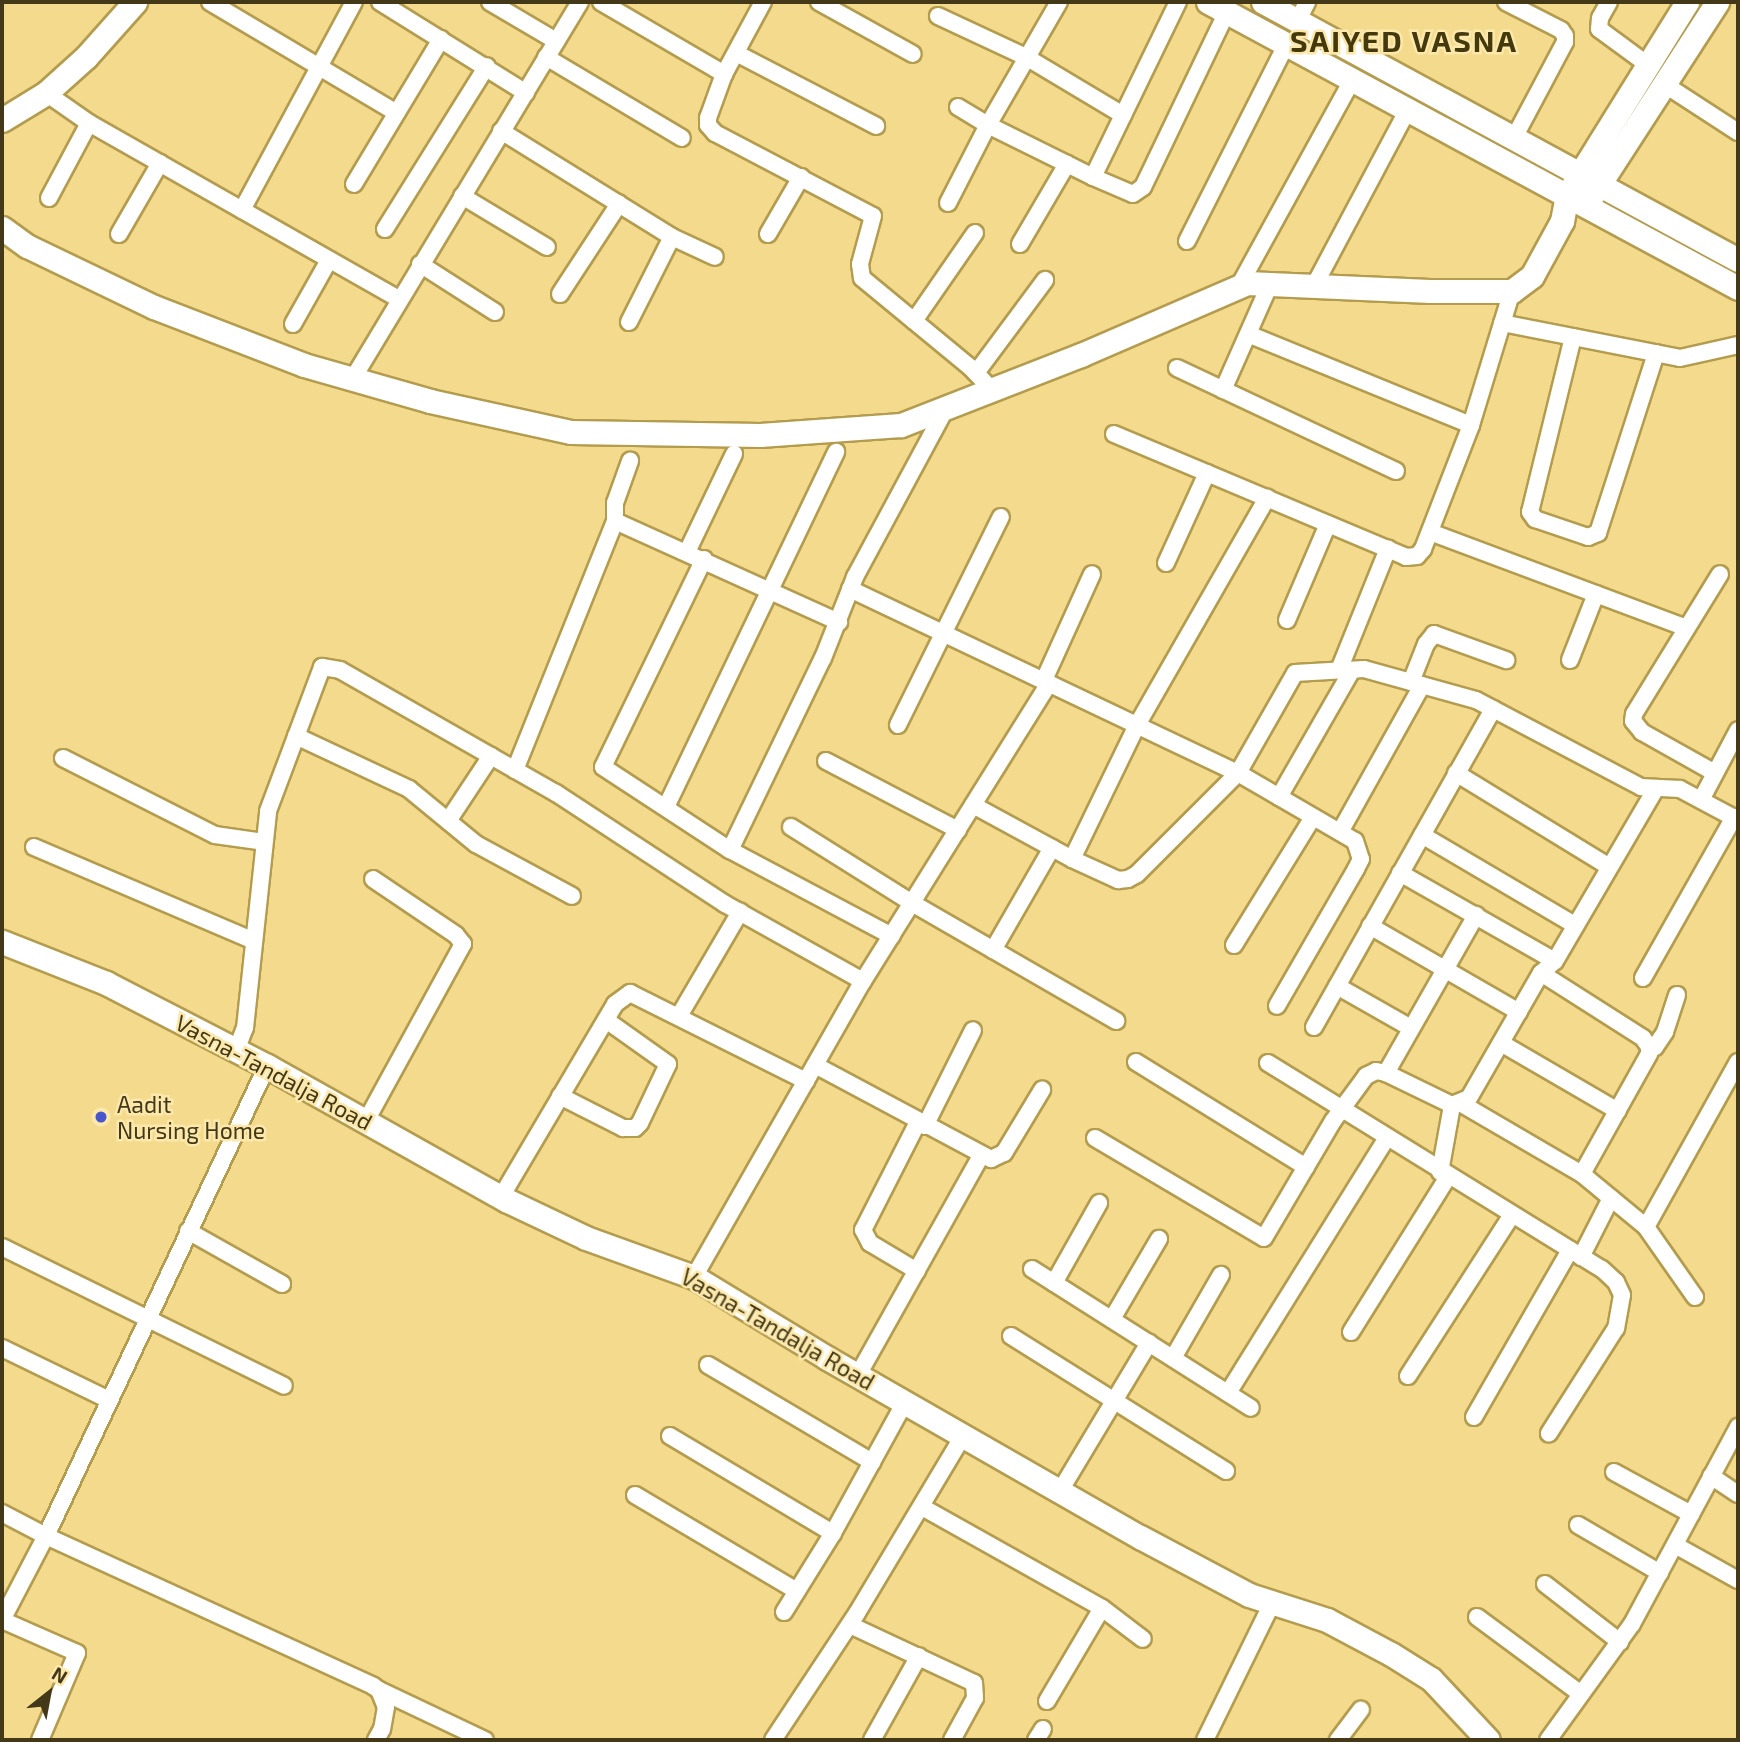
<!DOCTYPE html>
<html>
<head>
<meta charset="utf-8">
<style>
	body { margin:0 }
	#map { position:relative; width:1740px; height:1742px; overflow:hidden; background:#f3da8c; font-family:"Exo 2",sans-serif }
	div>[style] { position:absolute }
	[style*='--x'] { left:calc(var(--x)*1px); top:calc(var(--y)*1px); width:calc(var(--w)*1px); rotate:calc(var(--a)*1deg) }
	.roads { filter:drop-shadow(2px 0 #b49c4f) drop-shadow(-2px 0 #b49c4f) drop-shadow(0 2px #b49c4f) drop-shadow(0 -2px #b49c4f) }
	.street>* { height:16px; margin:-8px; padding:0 8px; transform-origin:8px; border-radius:8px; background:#fff }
	.secondary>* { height:23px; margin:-11.5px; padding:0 11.5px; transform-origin:11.5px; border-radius:11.5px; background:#fff }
	.dots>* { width:19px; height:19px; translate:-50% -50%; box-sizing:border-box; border:4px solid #fce8ab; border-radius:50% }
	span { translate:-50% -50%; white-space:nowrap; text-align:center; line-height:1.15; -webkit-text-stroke:5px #fce8ab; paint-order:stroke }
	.street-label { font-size:23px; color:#433919 }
	.poi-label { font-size:23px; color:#433919 }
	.left { translate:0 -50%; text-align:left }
	.district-label { font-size:30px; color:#44380d; font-weight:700; letter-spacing:2px }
	.frame { position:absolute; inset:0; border:4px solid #433919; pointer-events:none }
	.north { position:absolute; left:14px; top:1658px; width:70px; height:70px; -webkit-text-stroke:5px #fce8ab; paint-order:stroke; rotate:31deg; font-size:19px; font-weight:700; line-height:28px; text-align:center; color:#433919 }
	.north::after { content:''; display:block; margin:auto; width:24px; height:32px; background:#433919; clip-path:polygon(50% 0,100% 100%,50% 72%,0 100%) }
</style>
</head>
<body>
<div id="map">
	<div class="roads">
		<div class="street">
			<i style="--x:210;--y:2;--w:217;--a:30.7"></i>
			<i style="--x:380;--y:2;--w:172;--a:31.9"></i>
			<i style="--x:490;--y:2;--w:77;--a:30.6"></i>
			<i style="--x:601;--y:2;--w:143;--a:30.3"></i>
			<i style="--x:763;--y:2;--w:82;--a:118.4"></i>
			<i style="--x:724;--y:74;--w:47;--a:110"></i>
			<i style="--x:708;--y:118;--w:7;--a:90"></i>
			<i style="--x:708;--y:125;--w:11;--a:49"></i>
			<i style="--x:715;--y:133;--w:178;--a:27.7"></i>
			<i style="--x:873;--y:216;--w:50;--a:105.2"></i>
			<i style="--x:860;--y:264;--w:14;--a:82"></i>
			<i style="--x:862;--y:278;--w:140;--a:39.5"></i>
			<i style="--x:970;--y:367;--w:32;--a:46"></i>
			<i style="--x:819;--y:2;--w:107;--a:29"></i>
			<i style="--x:1506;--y:2;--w:62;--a:27"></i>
			<i style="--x:1561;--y:30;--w:7;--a:56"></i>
			<i style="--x:1565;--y:36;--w:6;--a:90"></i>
			<i style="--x:1565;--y:42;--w:109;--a:118"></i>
			<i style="--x:1609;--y:2;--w:18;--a:119"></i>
			<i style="--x:1600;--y:18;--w:11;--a:95"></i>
			<i style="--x:1599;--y:29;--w:61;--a:36.3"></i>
			<i style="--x:938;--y:16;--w:97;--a:25"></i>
			<i style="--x:1026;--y:57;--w:113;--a:30.9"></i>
			<i style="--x:1298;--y:20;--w:20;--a:-63"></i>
			<i style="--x:736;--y:53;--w:158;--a:27.5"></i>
			<i style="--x:546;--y:57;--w:158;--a:30.8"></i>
			<i style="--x:1664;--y:84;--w:88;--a:33"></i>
			<i style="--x:46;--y:93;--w:52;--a:34.9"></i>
			<i style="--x:89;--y:123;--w:356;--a:29.6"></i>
			<i style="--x:958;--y:107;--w:35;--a:31"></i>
			<i style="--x:988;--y:125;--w:117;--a:26.3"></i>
			<i style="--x:1093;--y:177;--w:195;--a:-64.1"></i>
			<i style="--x:501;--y:131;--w:201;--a:31.8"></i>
			<i style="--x:672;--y:237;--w:47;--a:24.9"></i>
			<i style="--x:1093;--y:177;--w:43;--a:23"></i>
			<i style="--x:1133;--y:194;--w:12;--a:-35"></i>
			<i style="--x:1143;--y:187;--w:194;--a:-64.4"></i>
			<i style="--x:354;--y:184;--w:169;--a:-59"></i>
			<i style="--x:462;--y:196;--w:99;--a:31"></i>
			<i style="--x:49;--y:198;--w:85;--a:-61.9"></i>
			<i style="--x:948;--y:203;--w:88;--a:-62.9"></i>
			<i style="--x:988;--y:125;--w:142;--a:-60"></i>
			<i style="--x:242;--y:210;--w:236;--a:-61.7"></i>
			<i style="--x:385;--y:229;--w:192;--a:-58"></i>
			<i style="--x:119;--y:234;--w:82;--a:-60"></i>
			<i style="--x:768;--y:234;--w:66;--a:-59.9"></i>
			<i style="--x:1187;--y:241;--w:222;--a:-63.2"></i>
			<i style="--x:1020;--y:244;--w:93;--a:-59.6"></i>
			<i style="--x:420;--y:264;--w:89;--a:32.6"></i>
			<i style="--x:1239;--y:286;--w:236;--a:-61.2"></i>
			<i style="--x:1314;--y:286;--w:200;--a:-62"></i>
			<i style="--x:560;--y:294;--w:108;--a:-56.8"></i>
			<i style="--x:914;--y:321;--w:107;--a:-55.3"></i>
			<i style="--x:629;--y:322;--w:95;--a:-63.2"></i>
			<i style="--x:1502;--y:323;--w:181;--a:11.1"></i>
			<i style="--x:1680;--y:358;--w:59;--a:-12.6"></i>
			<i style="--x:293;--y:324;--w:73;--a:-60.6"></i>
			<i style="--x:1248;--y:334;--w:241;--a:22.2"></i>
			<i style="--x:1573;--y:337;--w:180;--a:103.8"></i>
			<i style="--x:1530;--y:512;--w:9;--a:54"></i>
			<i style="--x:1535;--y:519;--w:56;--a:18.8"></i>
			<i style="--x:1588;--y:537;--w:11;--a:-22"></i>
			<i style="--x:1598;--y:533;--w:189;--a:-72.1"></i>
			<i style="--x:1177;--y:368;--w:242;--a:25.2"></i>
			<i style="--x:976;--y:373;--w:116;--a:-53.4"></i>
			<i style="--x:352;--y:380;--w:441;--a:-58.9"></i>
			<i style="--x:1223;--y:390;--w:116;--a:-66.1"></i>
			<i style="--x:1114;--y:434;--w:317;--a:22.8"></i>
			<i style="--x:1406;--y:557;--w:11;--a:-5"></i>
			<i style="--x:1417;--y:556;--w:9;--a:-49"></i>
			<i style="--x:1423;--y:549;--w:133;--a:-68.8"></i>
			<i style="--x:1471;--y:425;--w:140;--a:-73"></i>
			<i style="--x:615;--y:521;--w:18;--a:-90"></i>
			<i style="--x:615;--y:503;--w:45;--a:-70.3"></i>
			<i style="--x:1430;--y:532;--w:274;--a:20.5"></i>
			<i style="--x:687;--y:552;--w:109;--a:-64.4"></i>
			<i style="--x:704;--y:559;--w:231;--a:115.9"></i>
			<i style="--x:603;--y:767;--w:152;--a:33.2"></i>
			<i style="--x:730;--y:850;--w:183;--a:28"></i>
			<i style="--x:1166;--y:563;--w:99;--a:-65.5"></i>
			<i style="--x:850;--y:589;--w:429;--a:25.4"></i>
			<i style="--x:1238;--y:773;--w:135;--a:30.2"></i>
			<i style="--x:1355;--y:841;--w:19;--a:72"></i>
			<i style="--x:1361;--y:859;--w:11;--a:117"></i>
			<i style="--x:1356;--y:869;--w:158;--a:120"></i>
			<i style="--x:1287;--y:620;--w:104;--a:-66.9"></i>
			<i style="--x:1570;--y:660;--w:71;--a:-68.5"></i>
			<i style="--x:1339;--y:670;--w:131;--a:-68"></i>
			<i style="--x:1044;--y:680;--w:116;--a:-65.6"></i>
			<i style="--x:1411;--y:682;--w:41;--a:-68.5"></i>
			<i style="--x:1426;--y:644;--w:13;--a:-51"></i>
			<i style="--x:1434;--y:634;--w:77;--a:19.9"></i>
			<i style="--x:898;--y:725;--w:232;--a:-63.7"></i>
			<i style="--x:296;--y:736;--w:125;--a:25.1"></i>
			<i style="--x:409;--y:789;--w:87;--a:39.4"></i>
			<i style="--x:476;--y:844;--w:109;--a:28.4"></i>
			<i style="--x:63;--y:758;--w:170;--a:26.9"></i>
			<i style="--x:215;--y:835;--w:49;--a:8.1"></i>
			<i style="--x:826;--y:761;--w:149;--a:27.6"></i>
			<i style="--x:515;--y:770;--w:268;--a:-68.1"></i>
			<i style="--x:615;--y:521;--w:246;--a:24.3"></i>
			<i style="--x:1456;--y:773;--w:178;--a:31.5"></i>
			<i style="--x:1715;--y:773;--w:84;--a:-150.7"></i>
			<i style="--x:1642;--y:732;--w:14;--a:-129"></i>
			<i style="--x:1633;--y:721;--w:7;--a:-82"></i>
			<i style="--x:1634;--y:714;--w:164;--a:-58.4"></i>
			<i style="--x:1279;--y:797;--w:146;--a:-60.1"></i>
			<i style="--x:1701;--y:800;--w:79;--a:-62.1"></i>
			<i style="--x:973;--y:805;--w:113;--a:28.6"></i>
			<i style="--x:1072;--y:859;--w:51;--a:24.5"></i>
			<i style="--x:1118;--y:880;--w:10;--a:-6"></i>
			<i style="--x:1128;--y:879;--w:10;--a:-29"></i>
			<i style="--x:1137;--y:874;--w:143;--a:-45"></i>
			<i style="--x:1238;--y:773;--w:115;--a:-60.3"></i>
			<i style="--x:1295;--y:673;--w:69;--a:-3.3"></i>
			<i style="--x:1364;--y:669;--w:116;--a:15.5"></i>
			<i style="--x:1476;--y:700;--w:187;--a:27.8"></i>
			<i style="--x:1641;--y:787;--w:39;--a:3"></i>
			<i style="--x:1680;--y:789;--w:66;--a:28.1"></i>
			<i style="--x:666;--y:807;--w:394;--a:-64.4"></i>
			<i style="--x:448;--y:821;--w:78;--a:-56.5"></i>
			<i style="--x:791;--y:827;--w:143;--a:32.1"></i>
			<i style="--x:912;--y:903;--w:236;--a:30"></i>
			<i style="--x:1340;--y:832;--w:168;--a:-60.8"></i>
			<i style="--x:1422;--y:835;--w:178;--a:30.5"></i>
			<i style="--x:34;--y:847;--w:239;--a:23.1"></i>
			<i style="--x:730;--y:850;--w:213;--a:-64.2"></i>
			<i style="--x:823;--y:658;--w:87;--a:-68.4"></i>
			<i style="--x:855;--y:577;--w:192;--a:-61.7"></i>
			<i style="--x:1072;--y:859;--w:149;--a:-64.1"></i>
			<i style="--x:1137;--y:725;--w:262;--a:-60.2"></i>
			<i style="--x:1400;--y:873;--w:178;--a:29.6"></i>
			<i style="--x:1370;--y:926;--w:172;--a:30"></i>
			<i style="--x:1234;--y:945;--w:150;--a:-58.3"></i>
			<i style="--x:993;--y:950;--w:118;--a:-60"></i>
			<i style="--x:1541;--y:973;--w:121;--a:32.5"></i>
			<i style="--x:1643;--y:1038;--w:11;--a:56"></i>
			<i style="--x:1649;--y:1047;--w:7;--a:90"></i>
			<i style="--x:1649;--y:1054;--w:137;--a:119.2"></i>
			<i style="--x:1643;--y:978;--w:185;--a:-60.5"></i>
			<i style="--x:1337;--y:986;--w:85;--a:29.6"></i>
			<i style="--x:679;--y:1016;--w:121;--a:-59.6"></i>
			<i style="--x:1314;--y:1027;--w:365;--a:-60.6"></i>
			<i style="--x:1501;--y:1043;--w:135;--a:30.2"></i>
			<i style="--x:1649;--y:1047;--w:6;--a:0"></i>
			<i style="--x:1655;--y:1047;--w:18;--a:-56"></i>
			<i style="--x:1665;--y:1032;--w:39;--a:-72"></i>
			<i style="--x:236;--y:1051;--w:25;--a:-69"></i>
			<i style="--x:245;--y:1028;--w:218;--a:-83.9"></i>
			<i style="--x:268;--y:811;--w:154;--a:-69.4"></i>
			<i style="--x:322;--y:667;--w:18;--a:9"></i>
			<i style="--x:340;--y:670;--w:249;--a:29.7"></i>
			<i style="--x:556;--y:793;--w:202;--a:33.3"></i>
			<i style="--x:725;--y:904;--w:158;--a:29.2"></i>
			<i style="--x:863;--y:981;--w:351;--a:-58"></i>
			<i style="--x:1136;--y:1062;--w:200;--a:31.7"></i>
			<i style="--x:1268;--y:1063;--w:392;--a:31.7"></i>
			<i style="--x:1602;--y:1269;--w:19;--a:43"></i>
			<i style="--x:1616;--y:1282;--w:14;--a:65"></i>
			<i style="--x:1622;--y:1295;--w:34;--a:100"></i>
			<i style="--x:1616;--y:1328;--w:125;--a:122.5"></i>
			<i style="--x:815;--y:1065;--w:200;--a:28.1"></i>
			<i style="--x:991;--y:1159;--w:14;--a:-25"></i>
			<i style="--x:1004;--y:1153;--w:74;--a:-58.9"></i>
			<i style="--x:1386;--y:1073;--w:182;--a:-60.3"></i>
			<i style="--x:560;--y:1096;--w:71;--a:26.9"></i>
			<i style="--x:623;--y:1128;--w:12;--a:0"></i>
			<i style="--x:635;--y:1128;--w:7;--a:-45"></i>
			<i style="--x:640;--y:1123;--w:65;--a:-64.6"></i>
			<i style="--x:668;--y:1064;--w:76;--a:-144.6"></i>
			<i style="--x:1462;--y:1104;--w:139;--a:30.3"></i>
			<i style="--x:1582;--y:1174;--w:83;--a:39.6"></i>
			<i style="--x:366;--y:1121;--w:202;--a:-61.3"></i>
			<i style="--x:463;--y:944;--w:11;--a:-128"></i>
			<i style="--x:456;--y:935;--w:100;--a:-146"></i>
			<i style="--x:925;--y:1126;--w:107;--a:-63.4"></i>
			<i style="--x:1095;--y:1138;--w:196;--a:30.6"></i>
			<i style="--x:1264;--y:1238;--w:136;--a:-59.5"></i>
			<i style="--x:1333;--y:1121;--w:56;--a:-53.7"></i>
			<i style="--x:1366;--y:1076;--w:11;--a:-27"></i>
			<i style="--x:1376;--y:1071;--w:10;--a:11"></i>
			<i style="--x:1386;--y:1073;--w:73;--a:25.9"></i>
			<i style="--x:1452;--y:1105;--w:18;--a:-22"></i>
			<i style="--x:1469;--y:1098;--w:144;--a:-60.1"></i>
			<i style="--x:1541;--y:973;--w:18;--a:-41"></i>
			<i style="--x:1555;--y:961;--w:200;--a:-59.7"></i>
			<i style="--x:1440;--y:1172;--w:68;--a:-79.8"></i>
			<i style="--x:501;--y:1197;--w:224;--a:-59.4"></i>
			<i style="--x:615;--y:1004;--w:19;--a:-36"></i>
			<i style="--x:630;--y:993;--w:197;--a:26.6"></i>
			<i style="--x:188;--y:1231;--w:108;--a:29.4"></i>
			<i style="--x:2;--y:1247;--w:314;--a:26.2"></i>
			<i style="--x:1581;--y:1257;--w:66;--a:-63"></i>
			<i style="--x:1032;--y:1269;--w:259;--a:32.4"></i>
			<i style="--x:917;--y:1271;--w:55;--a:-149.2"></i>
			<i style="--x:870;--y:1243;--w:15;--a:-118"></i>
			<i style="--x:863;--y:1230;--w:121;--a:-63"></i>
			<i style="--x:694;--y:1277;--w:341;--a:-60.3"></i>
			<i style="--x:1054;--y:1283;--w:92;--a:-60.6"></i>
			<i style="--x:1695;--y:1297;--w:85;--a:-125"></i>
			<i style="--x:1646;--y:1227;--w:189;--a:-60.9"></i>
			<i style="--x:1112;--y:1319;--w:93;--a:-59.6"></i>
			<i style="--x:1351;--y:1332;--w:183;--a:-58"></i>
			<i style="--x:1011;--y:1336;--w:254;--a:32.1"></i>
			<i style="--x:2;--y:1348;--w:119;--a:25.9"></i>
			<i style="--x:1173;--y:1358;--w:96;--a:-60"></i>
			<i style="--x:708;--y:1365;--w:191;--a:30.6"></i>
			<i style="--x:858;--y:1375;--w:251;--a:-60.7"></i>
			<i style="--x:1408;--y:1376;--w:190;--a:-57.2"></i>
			<i style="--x:1228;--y:1393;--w:299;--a:-58.1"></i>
			<i style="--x:1474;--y:1417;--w:193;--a:-60.1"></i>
			<i style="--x:670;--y:1436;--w:190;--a:30.8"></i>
			<i style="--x:1614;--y:1472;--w:88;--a:28.6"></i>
			<i style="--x:1711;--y:1476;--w:32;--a:34"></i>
			<i style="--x:1060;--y:1491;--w:173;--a:-59"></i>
			<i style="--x:635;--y:1495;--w:188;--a:30.7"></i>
			<i style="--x:922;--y:1507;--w:206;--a:29.3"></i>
			<i style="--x:1102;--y:1608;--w:51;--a:37.1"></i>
			<i style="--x:2;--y:1513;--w:50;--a:27.6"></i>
			<i style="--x:46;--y:1536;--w:360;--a:24.6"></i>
			<i style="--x:373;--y:1686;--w:7;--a:34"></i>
			<i style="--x:379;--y:1690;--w:18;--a:68"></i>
			<i style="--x:386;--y:1707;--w:22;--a:100"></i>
			<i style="--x:382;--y:1729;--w:13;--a:119"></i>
			<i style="--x:1578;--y:1525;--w:95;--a:30.3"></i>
			<i style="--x:1675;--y:1545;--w:72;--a:29.1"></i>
			<i style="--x:1545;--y:1584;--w:95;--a:37.7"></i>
			<i style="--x:784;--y:1612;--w:93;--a:-58.2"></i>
			<i style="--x:833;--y:1533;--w:149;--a:-61.2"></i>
			<i style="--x:1477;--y:1617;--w:129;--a:36.5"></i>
			<i style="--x:2;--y:1620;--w:95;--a:-62.4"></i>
			<i style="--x:46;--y:1536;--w:519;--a:-64.82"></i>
			<i style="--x:2;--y:1620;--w:82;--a:23.7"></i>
			<i style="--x:77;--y:1653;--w:95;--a:113"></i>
			<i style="--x:850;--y:1625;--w:137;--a:25.1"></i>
			<i style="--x:974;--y:1683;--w:15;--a:86"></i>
			<i style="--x:975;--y:1698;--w:48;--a:118.7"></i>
			<i style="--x:379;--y:1690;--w:117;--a:25.3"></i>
			<i style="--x:1047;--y:1701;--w:108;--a:-59.4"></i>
			<i style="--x:773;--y:1740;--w:152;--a:-56.5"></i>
			<i style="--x:857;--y:1613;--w:206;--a:-59.1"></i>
			<i style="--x:872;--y:1740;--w:96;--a:-60.8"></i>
			<i style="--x:1036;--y:1740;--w:13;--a:-58"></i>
			<i style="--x:1205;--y:1740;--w:155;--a:-63.9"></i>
			<i style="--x:1338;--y:1740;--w:38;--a:-53"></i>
			<i style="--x:1548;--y:1740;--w:143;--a:-54.1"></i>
			<i style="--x:1632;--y:1624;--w:224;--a:-61.7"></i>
		</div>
		<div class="secondary">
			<i style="--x:1208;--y:2;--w:602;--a:28.35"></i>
			<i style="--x:1263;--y:2;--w:541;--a:28.51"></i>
			<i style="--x:2;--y:120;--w:52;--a:-31.5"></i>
			<i style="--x:46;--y:93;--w:54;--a:-42"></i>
			<i style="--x:86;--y:57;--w:74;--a:-48.3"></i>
			<i style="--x:1593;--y:194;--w:229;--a:-57.1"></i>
			<i style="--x:2;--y:228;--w:31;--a:36"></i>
			<i style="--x:27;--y:246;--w:141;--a:25.7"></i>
			<i style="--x:154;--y:307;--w:161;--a:21.1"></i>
			<i style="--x:304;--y:365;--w:131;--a:15.9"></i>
			<i style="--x:430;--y:401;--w:144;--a:12.4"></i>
			<i style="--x:571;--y:432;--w:189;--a:0.9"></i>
			<i style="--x:760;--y:435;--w:141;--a:-4.1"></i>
			<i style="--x:901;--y:425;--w:193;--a:-21.3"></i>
			<i style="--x:1081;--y:355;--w:181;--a:-23.4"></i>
			<i style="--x:1247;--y:283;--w:183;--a:2.5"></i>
			<i style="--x:1430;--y:291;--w:82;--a:0"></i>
			<i style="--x:1512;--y:291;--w:25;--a:-37"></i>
			<i style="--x:1532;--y:276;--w:63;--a:-61.4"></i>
			<i style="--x:1562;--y:221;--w:26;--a:-79"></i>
			<i style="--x:1567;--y:195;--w:227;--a:-58.1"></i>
			<i style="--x:2;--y:942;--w:112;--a:21.5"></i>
			<i style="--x:106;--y:983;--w:181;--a:27.3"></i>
			<i style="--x:267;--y:1066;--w:274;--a:29.3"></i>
			<i style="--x:506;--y:1200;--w:89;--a:25.4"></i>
			<i style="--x:586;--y:1238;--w:115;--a:19.9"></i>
			<i style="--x:694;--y:1277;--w:156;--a:31.3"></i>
			<i style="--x:827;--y:1358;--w:361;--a:29.8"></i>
			<i style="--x:1140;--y:1537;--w:123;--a:28"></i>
			<i style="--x:1249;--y:1595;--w:82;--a:17.8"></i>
			<i style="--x:1327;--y:1620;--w:72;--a:28"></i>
			<i style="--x:1391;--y:1654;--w:47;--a:32"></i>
			<i style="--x:1431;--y:1679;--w:83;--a:46.9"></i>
		</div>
	</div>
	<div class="dots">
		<i style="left:101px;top:1117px;background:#4757cb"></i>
	</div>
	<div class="street-label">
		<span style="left:274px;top:1072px;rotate:28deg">Vasna-Tandalja Road</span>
		<span style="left:778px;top:1329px;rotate:30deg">Vasna-Tandalja Road</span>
	</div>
	<div class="poi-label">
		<span class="left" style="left:117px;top:1117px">Aadit<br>Nursing Home</span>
	</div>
	<div class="district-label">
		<span style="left:1404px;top:40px">SAIYED VASNA</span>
	</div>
	<div class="frame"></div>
	<div class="north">N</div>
</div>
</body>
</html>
